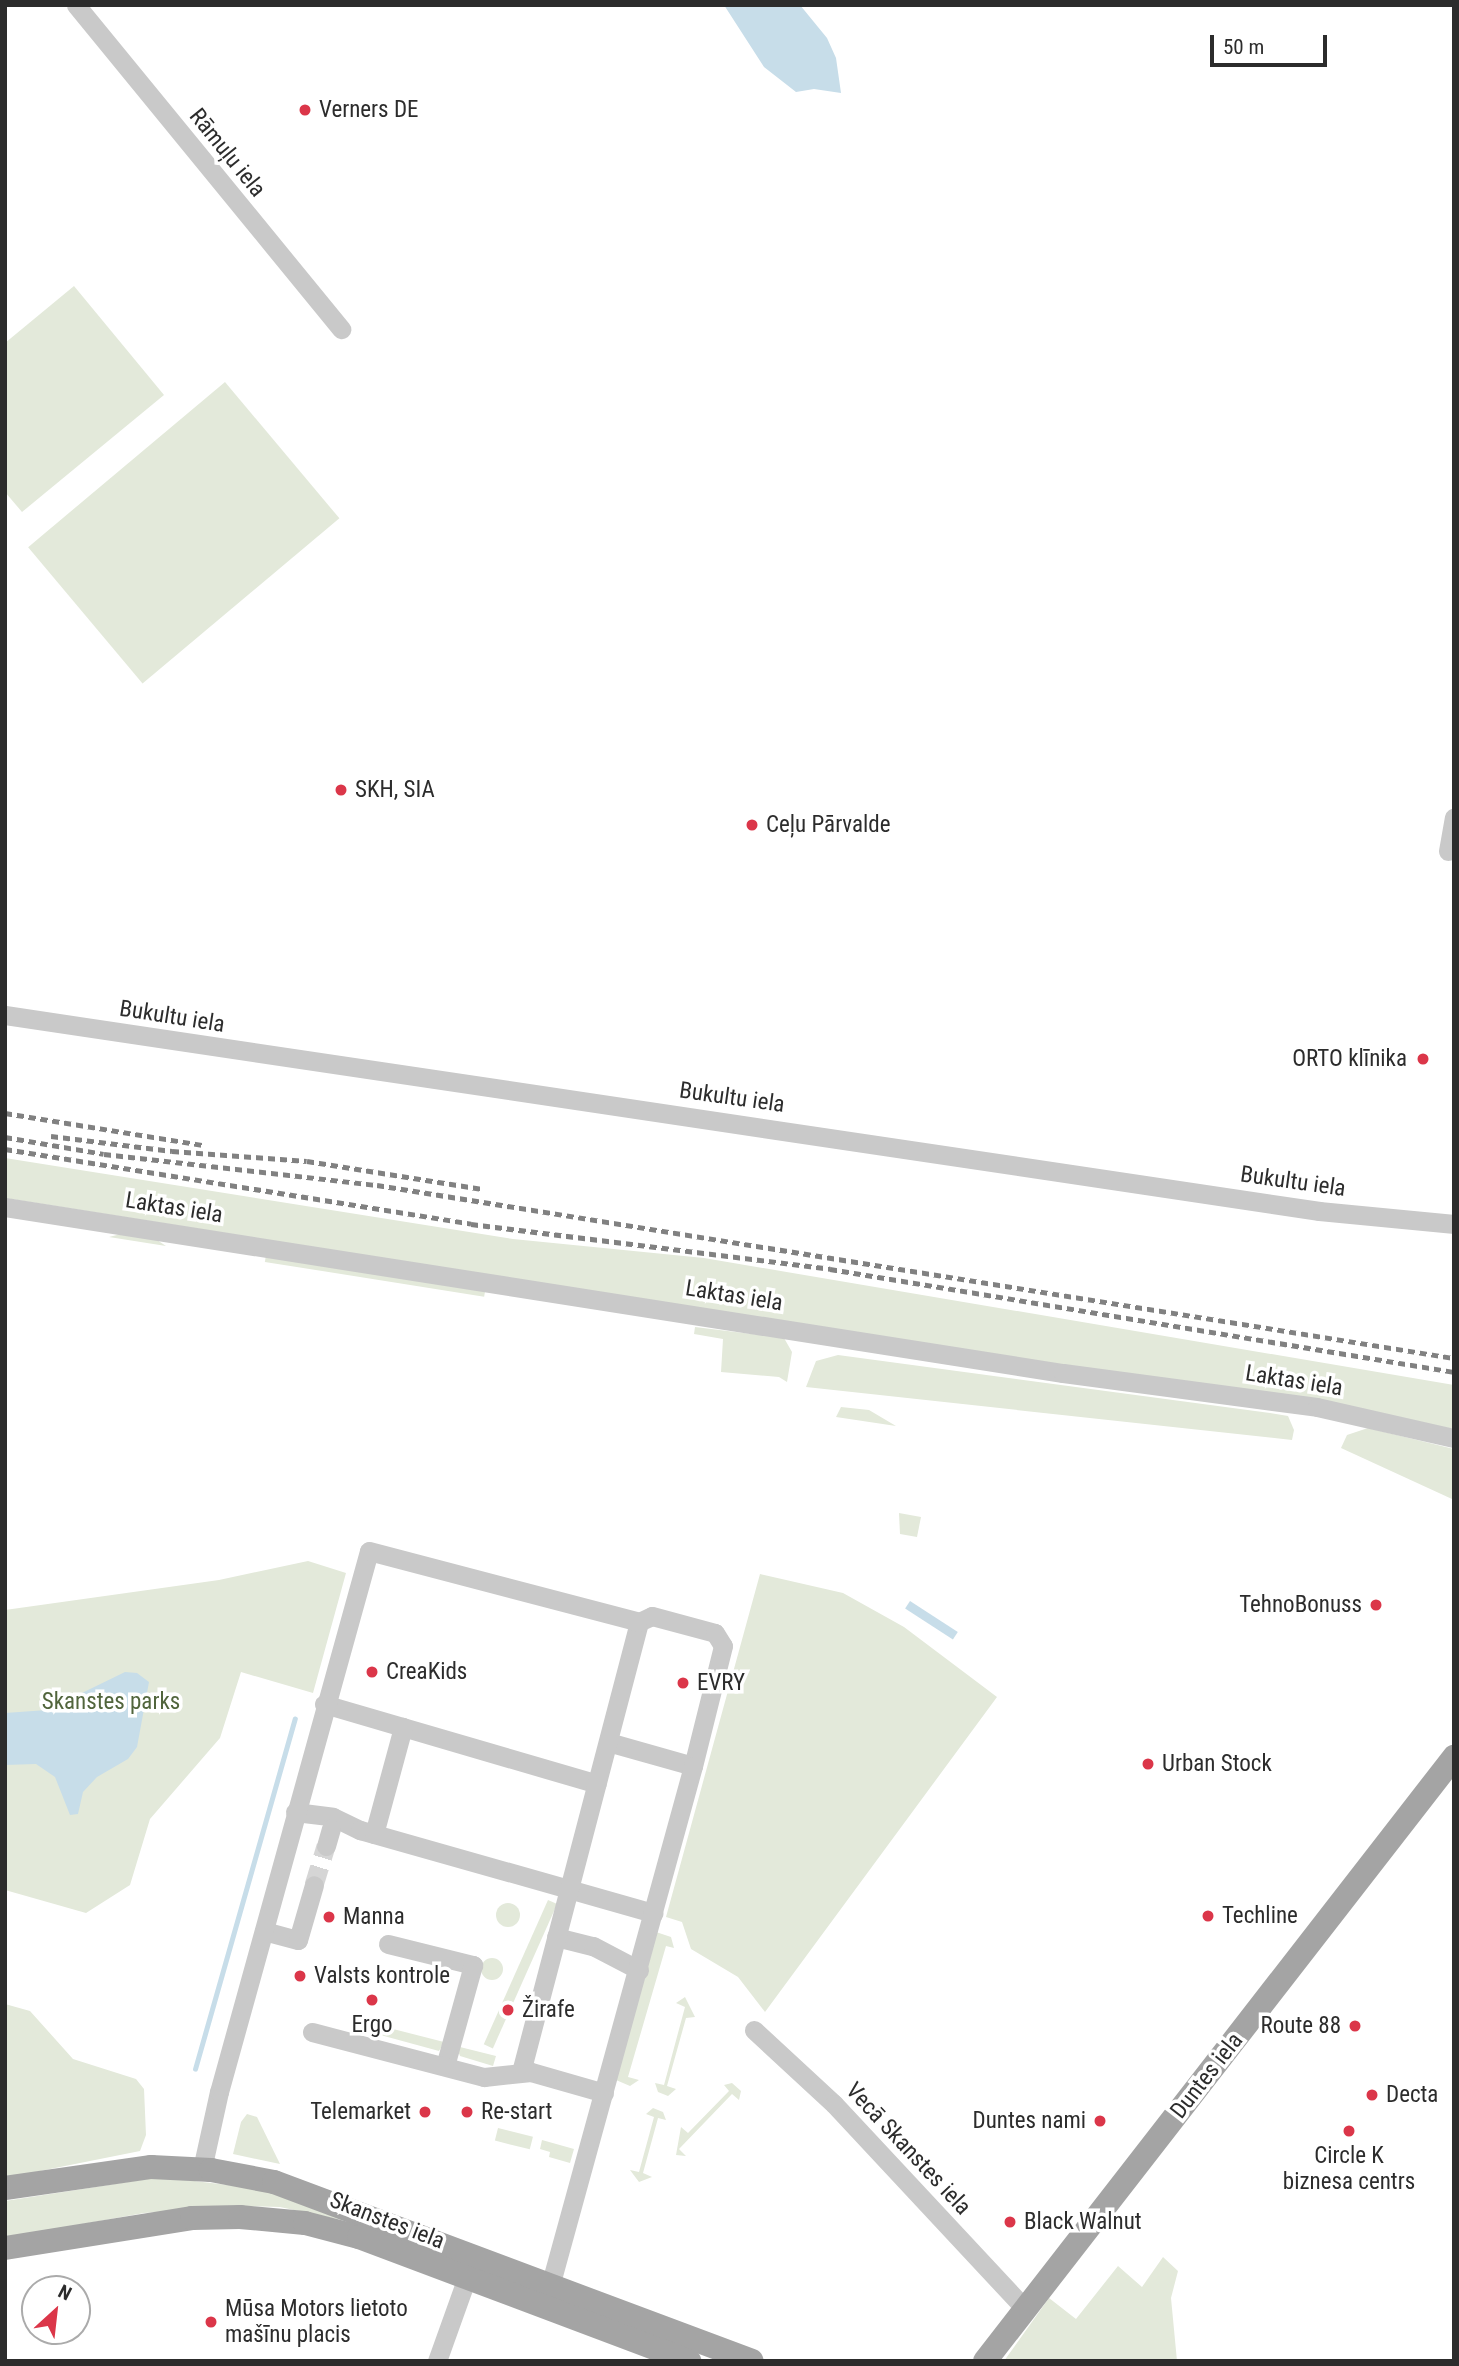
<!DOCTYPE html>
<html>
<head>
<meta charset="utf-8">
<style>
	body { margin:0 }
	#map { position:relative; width:1459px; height:2366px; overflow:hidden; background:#fff; font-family:"Roboto Condensed",sans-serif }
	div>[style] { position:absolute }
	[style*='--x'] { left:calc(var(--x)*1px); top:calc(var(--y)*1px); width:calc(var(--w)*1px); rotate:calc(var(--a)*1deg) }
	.green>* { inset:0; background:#e3e9da; transform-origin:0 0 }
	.round { border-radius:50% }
	.water>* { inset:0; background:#c7dde9; transform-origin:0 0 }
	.stream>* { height:4.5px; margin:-2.25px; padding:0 2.25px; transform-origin:2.25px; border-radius:2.25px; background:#c7dde9 }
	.minor-tunnel>* { height:19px; margin-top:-9.5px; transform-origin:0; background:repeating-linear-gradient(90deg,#d5d5d5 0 19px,transparent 0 29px) }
	.minor>* { height:19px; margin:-9.5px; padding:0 9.5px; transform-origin:9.5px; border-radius:9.5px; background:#c9c9c9 }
	.major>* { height:24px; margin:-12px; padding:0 12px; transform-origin:12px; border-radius:12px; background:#a4a4a4 }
	.rail>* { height:4.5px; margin-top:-2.25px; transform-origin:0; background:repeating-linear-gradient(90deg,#818181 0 7px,transparent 0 12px) }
	.dots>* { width:19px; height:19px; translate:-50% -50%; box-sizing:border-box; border:4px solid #fff; border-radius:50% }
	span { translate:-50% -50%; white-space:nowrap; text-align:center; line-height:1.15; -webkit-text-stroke:7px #fff; paint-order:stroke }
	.poi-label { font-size:23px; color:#2c2c2c }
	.left { translate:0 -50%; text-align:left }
	.right { translate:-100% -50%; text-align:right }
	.street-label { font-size:23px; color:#2c2c2c }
	.park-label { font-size:23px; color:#51653c }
	.frame { position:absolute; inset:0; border:7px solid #2c2c2c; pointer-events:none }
	.north { position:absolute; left:21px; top:2275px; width:70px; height:70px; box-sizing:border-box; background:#fff; border:2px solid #ababab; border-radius:50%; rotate:27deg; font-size:19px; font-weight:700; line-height:28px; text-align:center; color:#2c2c2c }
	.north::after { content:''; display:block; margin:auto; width:24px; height:32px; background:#db3649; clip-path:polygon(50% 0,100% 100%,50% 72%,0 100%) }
	.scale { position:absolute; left:1210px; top:35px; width:117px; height:32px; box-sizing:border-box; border:4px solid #2c2c2c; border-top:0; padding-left:9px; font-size:21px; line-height:24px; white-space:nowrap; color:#2c2c2c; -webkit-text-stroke:5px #fff; paint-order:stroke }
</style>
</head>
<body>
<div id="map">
	<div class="green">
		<i style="clip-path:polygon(74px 286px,164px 395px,22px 512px,5px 492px,5px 343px)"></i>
		<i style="left:225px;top:382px;width:178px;height:257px;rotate:50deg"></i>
		<i style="clip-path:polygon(5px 1158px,513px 1239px,704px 1258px,1454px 1385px,1454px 1429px,5px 1198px)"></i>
		<i style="clip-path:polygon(121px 1234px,151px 1236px,166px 1246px,109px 1237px)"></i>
		<i style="left:266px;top:1255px;width:222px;height:7px;rotate:9deg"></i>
		<i style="clip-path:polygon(695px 1327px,784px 1338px,792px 1352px,787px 1382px,779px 1377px,721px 1372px,723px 1339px,694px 1334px)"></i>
		<i style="clip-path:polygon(838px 1355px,1270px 1413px,1288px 1416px,1294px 1430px,1292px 1440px,806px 1387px,816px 1361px)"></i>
		<i style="clip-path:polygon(841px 1407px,869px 1410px,896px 1426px,836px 1417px)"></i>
		<i style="clip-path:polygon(1368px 1428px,1454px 1449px,1452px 1499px,1341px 1448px,1347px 1435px)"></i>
		<i style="clip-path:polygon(899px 1513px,921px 1517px,917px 1537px,900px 1534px)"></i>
		<i style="clip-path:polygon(308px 1561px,346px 1573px,313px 1693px,241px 1672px,220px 1738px,150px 1819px,130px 1885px,86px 1913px,5px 1890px,5px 1610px,219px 1580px)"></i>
		<i style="clip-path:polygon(760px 1574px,843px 1593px,904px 1627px,997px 1697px,765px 2012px,738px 1977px,691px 1949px,682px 1922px,666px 1917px)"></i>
		<i style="left:548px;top:1900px;width:10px;height:158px;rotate:24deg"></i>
		<i class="round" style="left:496px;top:1903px;width:24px;height:24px"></i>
		<i style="clip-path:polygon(656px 1932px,671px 1937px,674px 1948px,666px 1946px,628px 2077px,639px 2080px,630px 2086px,616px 2080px)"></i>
		<i class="round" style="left:481px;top:1958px;width:22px;height:22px"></i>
		<i style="clip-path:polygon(685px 1997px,695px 2017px,686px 2018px,667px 2086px,676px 2089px,668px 2096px,658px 2092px,655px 2083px,664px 2085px,685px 2007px,676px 2003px)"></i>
		<i style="clip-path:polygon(5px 2004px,30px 2011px,73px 2059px,136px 2079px,144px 2089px,146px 2135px,140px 2151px,5px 2178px)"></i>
		<i style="clip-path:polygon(350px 2018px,444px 2042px,439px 2051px,351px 2027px)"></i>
		<i style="clip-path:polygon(456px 2046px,496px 2056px,493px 2066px,460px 2056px)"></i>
		<i style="clip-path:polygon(732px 2083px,741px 2091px,739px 2100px,732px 2094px,679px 2149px,686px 2156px,676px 2155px,681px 2127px,688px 2133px,729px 2091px,724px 2085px)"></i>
		<i style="clip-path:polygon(653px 2108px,663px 2112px,666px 2120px,658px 2118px,643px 2173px,652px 2177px,639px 2182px,630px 2170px,639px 2172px,654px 2117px,646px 2114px)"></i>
		<i style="clip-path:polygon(247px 2114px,257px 2117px,280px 2164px,233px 2154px,241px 2122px)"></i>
		<i style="left:498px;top:2128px;width:36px;height:13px;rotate:14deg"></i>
		<i style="clip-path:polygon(542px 2140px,574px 2149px,570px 2163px,549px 2157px,550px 2152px,540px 2149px)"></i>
		<i style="clip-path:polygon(160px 2177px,270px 2190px,360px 2224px,280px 2207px,240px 2206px,144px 2213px,5px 2238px,5px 2201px)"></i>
		<i style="clip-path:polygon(1163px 2257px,1178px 2271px,1171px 2298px,1177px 2361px,1004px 2361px,1049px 2298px,1076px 2319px,1118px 2266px,1142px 2287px)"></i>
	</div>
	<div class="water">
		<i style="clip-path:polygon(724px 5px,800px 5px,827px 38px,836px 58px,841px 93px,814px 89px,796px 92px,764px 67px)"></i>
		<i style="left:910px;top:1601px;width:57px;height:9px;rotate:33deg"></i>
		<i style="clip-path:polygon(125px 1672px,137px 1673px,149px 1682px,137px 1747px,128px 1759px,97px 1777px,83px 1792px,78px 1814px,70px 1815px,55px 1777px,36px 1764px,5px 1765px,5px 1713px,47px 1710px)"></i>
	</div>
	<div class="stream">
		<i style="--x:195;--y:2069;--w:364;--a:-74.1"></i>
	</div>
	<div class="minor-tunnel">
		<i style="--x:314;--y:1885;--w:41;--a:-72.9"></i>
	</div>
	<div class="minor">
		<i style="--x:76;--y:5;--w:419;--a:50.7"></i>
		<i style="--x:1448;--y:851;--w:34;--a:-80"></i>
		<i style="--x:5;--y:1015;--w:1329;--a:8.48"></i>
		<i style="--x:1319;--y:1211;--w:136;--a:5.5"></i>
		<i style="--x:5;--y:1207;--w:1071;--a:8.92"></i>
		<i style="--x:1063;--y:1373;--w:256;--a:7.6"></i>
		<i style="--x:1317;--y:1407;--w:140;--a:12.8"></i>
		<i style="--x:324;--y:1704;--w:284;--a:16.3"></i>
		<i style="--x:608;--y:1742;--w:88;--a:15.8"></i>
		<i style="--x:295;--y:1812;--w:38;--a:7"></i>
		<i style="--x:333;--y:1817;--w:30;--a:26"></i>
		<i style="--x:360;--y:1830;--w:305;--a:15.8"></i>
		<i style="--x:374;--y:1834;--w:111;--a:-74.8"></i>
		<i style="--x:326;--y:1846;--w:18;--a:-74"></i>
		<i style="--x:264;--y:1931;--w:35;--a:15"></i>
		<i style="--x:298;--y:1940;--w:57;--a:-73.8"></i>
		<i style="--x:556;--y:1937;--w:38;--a:14"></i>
		<i style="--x:593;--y:1946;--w:52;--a:27.6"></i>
		<i style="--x:388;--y:1944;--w:88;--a:13.9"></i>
		<i style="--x:473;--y:1965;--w:105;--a:105.5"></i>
		<i style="--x:754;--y:2030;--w:109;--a:42.8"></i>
		<i style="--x:834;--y:2104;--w:277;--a:47"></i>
		<i style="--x:312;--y:2032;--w:178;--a:14.7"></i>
		<i style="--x:484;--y:2077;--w:47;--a:-6.1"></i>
		<i style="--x:531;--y:2072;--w:76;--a:16"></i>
		<i style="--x:521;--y:2072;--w:465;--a:-75.3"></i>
		<i style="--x:202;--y:2169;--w:79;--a:-77.6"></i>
		<i style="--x:219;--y:2092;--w:561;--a:-74.5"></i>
		<i style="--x:369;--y:1551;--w:279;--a:14.7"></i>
		<i style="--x:639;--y:1622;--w:14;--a:-25"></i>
		<i style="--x:652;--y:1616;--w:65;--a:15.1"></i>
		<i style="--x:715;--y:1633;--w:15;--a:58"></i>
		<i style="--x:723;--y:1646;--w:124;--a:104"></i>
		<i style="--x:693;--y:1766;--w:551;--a:105.37"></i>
		<i style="--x:437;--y:2361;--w:89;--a:-70.3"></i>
	</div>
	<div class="major">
		<i style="--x:5;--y:2188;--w:148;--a:-8.2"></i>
		<i style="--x:151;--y:2167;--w:60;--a:2.9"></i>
		<i style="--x:211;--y:2170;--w:64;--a:10.8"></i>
		<i style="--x:274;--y:2182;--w:510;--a:20.53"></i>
		<i style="--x:5;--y:2248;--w:189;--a:-9.1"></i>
		<i style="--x:192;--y:2218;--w:48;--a:-1.2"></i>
		<i style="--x:240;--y:2217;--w:65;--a:5.3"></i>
		<i style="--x:305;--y:2223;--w:56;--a:14.5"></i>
		<i style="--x:359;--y:2237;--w:353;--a:20.6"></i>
		<i style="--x:985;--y:2361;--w:765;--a:-52.17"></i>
	</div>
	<div class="rail">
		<i style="--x:5;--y:1113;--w:201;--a:9.2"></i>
		<i style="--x:51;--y:1136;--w:122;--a:7.1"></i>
		<i style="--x:172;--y:1151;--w:135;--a:4.2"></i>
		<i style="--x:307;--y:1161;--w:176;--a:9.1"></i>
		<i style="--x:5;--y:1137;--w:100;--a:9.7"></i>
		<i style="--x:104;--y:1154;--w:275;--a:6.5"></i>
		<i style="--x:377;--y:1185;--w:1091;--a:9.13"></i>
		<i style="--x:5;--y:1149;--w:472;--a:9.1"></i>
		<i style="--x:471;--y:1224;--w:362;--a:7.1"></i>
		<i style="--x:830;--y:1269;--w:632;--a:9.37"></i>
	</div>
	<div class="dots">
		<i style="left:305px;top:110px;background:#db3649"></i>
		<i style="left:341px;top:790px;background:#db3649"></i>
		<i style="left:752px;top:825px;background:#db3649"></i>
		<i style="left:1423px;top:1059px;background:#db3649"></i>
		<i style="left:1376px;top:1605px;background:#db3649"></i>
		<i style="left:372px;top:1672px;background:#db3649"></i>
		<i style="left:683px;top:1683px;background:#db3649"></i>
		<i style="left:1148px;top:1764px;background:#db3649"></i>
		<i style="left:1208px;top:1916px;background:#db3649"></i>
		<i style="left:329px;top:1917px;background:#db3649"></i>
		<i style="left:300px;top:1976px;background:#db3649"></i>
		<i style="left:372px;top:2000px;background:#db3649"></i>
		<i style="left:508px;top:2010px;background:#db3649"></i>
		<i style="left:1355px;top:2026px;background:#db3649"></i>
		<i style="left:1372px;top:2095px;background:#db3649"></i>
		<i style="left:425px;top:2112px;background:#db3649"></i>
		<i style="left:467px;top:2112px;background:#db3649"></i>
		<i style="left:1100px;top:2121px;background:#db3649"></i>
		<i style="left:1349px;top:2131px;background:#db3649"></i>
		<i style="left:1010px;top:2222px;background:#db3649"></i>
		<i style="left:211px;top:2322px;background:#db3649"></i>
	</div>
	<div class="poi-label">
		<span class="left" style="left:319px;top:110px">Verners DE</span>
		<span class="left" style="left:355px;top:790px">SKH, SIA</span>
		<span class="left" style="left:766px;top:825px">Ceļu Pārvalde</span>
		<span class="right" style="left:1407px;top:1059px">ORTO klīnika</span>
		<span class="right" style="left:1362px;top:1605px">TehnoBonuss</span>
		<span class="left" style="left:386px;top:1672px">CreaKids</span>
		<span class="left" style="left:697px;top:1683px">EVRY</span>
		<span class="left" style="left:1162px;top:1764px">Urban Stock</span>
		<span class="left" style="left:1222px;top:1916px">Techline</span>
		<span class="left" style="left:343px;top:1917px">Manna</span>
		<span class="left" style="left:314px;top:1976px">Valsts kontrole</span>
		<span class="left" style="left:522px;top:2010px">Žirafe</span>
		<span style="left:372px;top:2025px">Ergo</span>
		<span class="right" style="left:1341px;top:2026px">Route 88</span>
		<span class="left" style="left:1386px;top:2095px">Decta</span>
		<span class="right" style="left:411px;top:2112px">Telemarket</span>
		<span class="left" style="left:481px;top:2112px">Re-start</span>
		<span class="right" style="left:1086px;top:2121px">Duntes nami</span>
		<span style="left:1349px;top:2169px">Circle K<br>biznesa centrs</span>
		<span class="left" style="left:1024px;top:2222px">Black Walnut</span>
		<span class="left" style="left:225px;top:2322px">Mūsa Motors lietoto<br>mašīnu placis</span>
	</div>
	<div class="street-label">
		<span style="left:227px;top:153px;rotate:51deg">Rāmuļu iela</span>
		<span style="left:172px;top:1017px;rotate:9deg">Bukultu iela</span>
		<span style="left:732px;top:1098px;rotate:8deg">Bukultu iela</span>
		<span style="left:1293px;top:1182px;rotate:8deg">Bukultu iela</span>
		<span style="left:174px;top:1208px;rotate:9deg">Laktas iela</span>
		<span style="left:734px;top:1296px;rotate:9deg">Laktas iela</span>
		<span style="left:1294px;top:1381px;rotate:9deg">Laktas iela</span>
		<span style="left:1207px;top:2076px;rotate:-52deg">Duntes iela</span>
		<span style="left:908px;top:2149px;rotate:47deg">Vecā Skanstes iela</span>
		<span style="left:387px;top:2221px;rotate:21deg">Skanstes iela</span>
	</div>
	<div class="park-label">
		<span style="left:111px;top:1702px">Skanstes parks</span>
	</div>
	<div class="frame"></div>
	<div class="north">N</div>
	<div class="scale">50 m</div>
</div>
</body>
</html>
